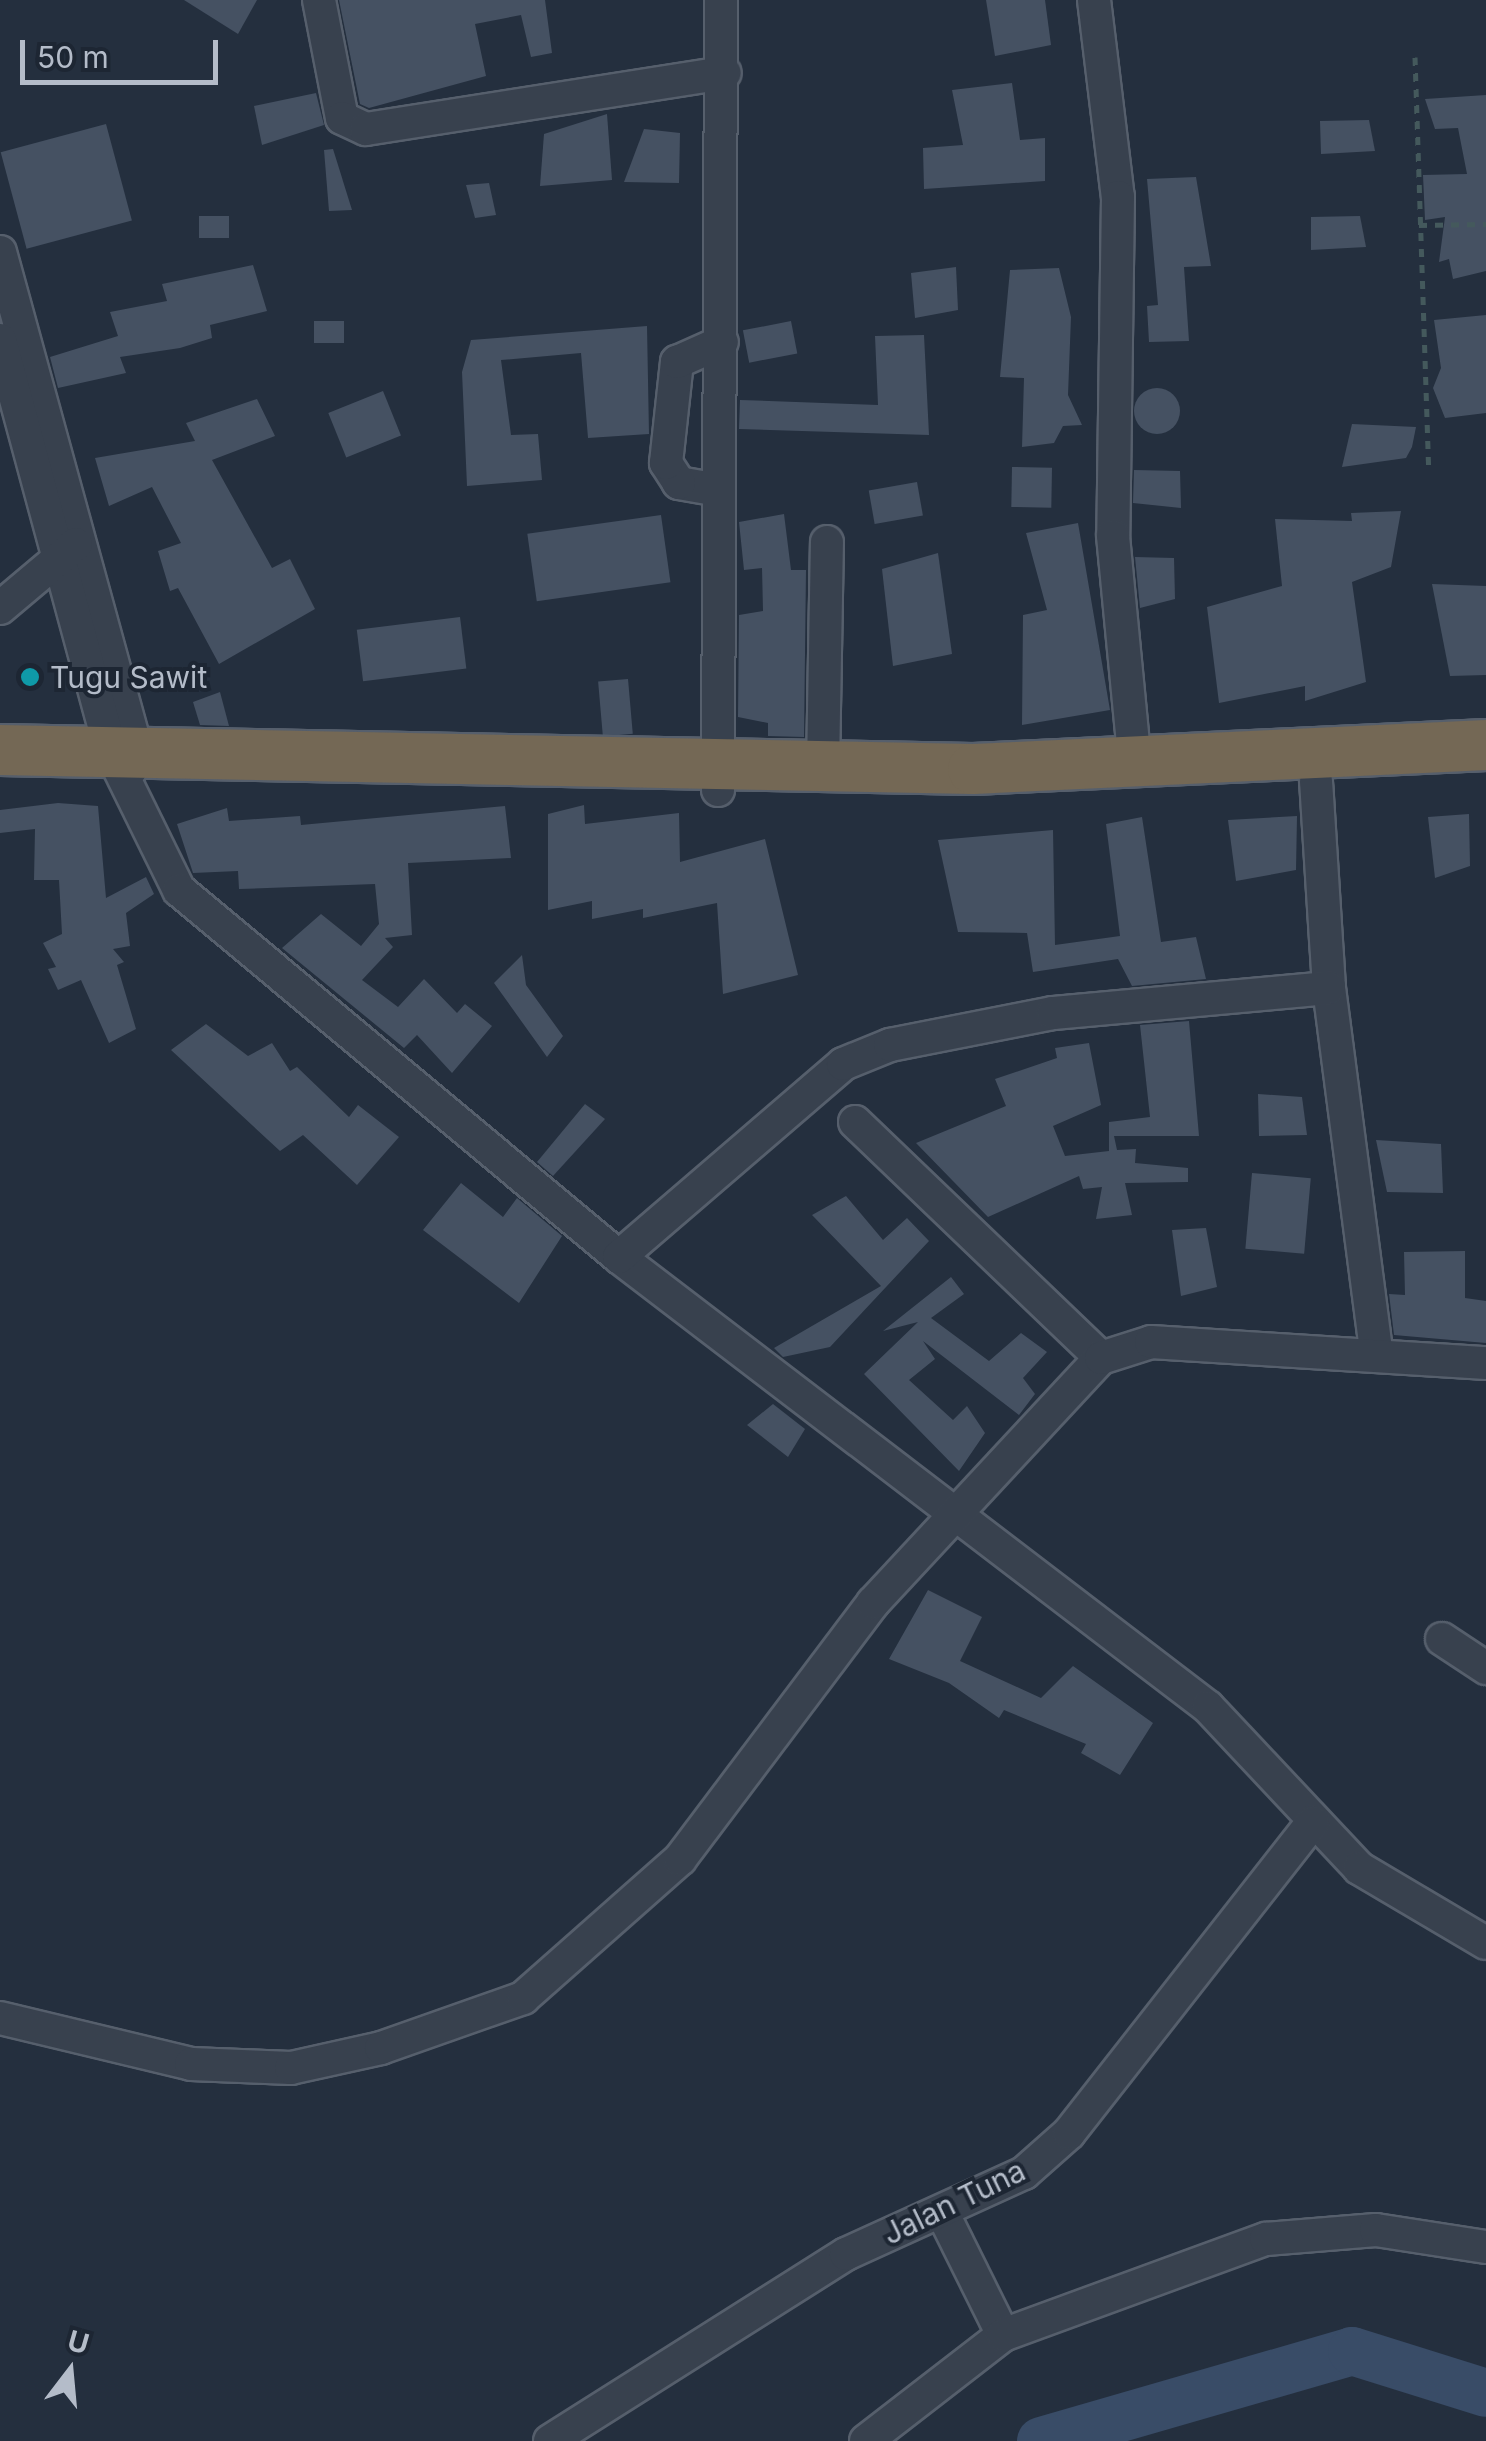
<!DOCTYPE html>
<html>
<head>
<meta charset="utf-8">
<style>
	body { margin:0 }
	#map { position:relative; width:1486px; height:2441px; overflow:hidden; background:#242f3e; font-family:Inter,sans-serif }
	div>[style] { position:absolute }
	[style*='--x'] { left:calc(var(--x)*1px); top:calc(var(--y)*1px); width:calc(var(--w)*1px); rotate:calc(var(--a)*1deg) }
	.river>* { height:48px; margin:-24px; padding:0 24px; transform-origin:24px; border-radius:24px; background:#394c67 }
	.building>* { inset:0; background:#455162; transform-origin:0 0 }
	.round { border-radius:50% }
	.path>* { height:5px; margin-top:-2.5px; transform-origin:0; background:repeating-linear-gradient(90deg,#44595c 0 8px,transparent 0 16px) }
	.roads { filter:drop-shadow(2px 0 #565f6c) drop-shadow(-2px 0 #565f6c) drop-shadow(0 2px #565f6c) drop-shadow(0 -2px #565f6c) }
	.minor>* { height:32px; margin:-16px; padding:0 16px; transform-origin:16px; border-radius:16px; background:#38414e }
	.highway>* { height:50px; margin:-25px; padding:0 25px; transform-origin:25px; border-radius:25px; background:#746855 }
	.dots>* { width:28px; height:28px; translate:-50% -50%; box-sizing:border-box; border:5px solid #1d2633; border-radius:50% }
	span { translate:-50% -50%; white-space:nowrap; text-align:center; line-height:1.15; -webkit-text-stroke:8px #1d2633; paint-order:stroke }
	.poi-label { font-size:30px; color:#b4bcc9 }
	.left { translate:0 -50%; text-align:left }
	.street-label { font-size:30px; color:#b4bcc9 }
	.north { position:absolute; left:20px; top:2321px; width:100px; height:100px; -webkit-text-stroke:8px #1d2633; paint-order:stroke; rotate:16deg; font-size:28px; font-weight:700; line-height:40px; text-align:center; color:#b4bcc9 }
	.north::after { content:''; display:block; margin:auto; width:35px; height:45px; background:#b4bcc9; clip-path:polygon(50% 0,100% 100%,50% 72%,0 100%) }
	.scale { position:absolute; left:20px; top:40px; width:198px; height:45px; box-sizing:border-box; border:5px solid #b4bcc9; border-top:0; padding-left:12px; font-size:30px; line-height:35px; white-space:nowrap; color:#b4bcc9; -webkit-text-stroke:8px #1d2633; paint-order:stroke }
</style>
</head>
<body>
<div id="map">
	<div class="river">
		<i style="--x:1041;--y:2441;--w:324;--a:-16.1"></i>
		<i style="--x:1352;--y:2351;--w:140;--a:17.4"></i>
	</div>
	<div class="building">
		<i style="clip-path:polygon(184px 0,257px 0,238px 34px)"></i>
		<i style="clip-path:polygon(339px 0,545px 0,552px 53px,531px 57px,521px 15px,475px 24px,486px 76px,369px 108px,360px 104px)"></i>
		<i style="clip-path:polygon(986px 0,1045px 0,1051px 45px,995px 56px)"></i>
		<i style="clip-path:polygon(1012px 83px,1020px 140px,1045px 138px,1045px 181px,924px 189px,923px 148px,963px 145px,952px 90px)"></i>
		<i style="clip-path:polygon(316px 93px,324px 125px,262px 145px,254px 106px)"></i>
		<i style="clip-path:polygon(1486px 95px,1486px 271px,1453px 279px,1449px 259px,1439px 262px,1445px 217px,1425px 220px,1423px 175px,1467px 174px,1458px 128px,1435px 129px,1425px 99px)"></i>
		<i style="clip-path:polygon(607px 114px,612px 180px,540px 186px,544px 134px)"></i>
		<i style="clip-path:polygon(1369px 120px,1375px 151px,1321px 154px,1320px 121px)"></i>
		<i style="left:106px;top:124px;width:100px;height:109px;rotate:75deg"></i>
		<i style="clip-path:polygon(644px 129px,680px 133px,679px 183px,624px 182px)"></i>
		<i style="clip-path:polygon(333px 149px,352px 210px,329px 211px,324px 150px)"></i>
		<i style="clip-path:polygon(1196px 177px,1211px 266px,1184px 267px,1189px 341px,1149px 342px,1147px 306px,1158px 305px,1147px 179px)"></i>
		<i style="clip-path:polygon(489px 183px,496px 215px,475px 218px,466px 185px)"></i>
		<i style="left:199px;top:216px;width:30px;height:22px"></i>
		<i style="clip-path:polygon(1360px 216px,1366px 247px,1311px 250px,1311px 217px)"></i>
		<i style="clip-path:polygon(253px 265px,267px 311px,210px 325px,212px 338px,180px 348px,120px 357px,126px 373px,58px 388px,50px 357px,118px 336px,110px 312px,167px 301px,162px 284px)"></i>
		<i style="clip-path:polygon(956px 267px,958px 310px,915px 318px,911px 273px)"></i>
		<i style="clip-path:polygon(1059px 268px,1071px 317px,1068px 395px,1082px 425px,1063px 426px,1054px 443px,1022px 447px,1024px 378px,1000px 377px,1010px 270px)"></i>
		<i style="clip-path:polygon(1486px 315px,1486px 413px,1445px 418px,1433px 388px,1441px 368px,1434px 320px)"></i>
		<i style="left:314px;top:321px;width:30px;height:22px"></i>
		<i style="left:791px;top:321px;width:33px;height:49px;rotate:79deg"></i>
		<i style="clip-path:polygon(647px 326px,649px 434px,588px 438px,581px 353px,501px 360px,511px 435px,538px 434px,542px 480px,467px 486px,462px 372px,471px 340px)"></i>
		<i style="clip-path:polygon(924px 335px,929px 435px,739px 429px,740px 400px,878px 405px,875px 336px)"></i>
		<i class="round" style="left:1134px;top:388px;width:46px;height:46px"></i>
		<i style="left:383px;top:391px;width:48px;height:59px;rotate:68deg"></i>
		<i style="clip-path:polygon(257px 399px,275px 436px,212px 460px,272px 568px,290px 559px,315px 609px,219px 664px,178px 588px,170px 591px,158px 551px,181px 543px,152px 487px,109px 506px,95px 458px,195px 441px,186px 423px)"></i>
		<i style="clip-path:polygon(1352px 424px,1416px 427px,1412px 447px,1406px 458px,1342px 467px)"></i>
		<i style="left:1012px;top:467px;width:40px;height:40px;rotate:1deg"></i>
		<i style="clip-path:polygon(1134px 470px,1180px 471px,1181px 508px,1133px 503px)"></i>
		<i style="left:917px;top:482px;width:34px;height:49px;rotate:80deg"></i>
		<i style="clip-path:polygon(1401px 511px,1391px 567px,1352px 582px,1366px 682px,1305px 701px,1305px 686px,1219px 703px,1207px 607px,1282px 586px,1275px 519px,1352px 521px,1351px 513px)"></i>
		<i style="clip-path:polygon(784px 514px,791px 570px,806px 570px,804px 737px,768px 736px,768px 723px,738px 717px,739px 615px,763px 611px,762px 568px,744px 570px,739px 522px)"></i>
		<i style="left:661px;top:515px;width:68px;height:135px;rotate:82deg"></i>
		<i style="clip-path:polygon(1078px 523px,1110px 710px,1022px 725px,1023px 615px,1047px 610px,1026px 533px)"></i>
		<i style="clip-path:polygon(938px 553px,952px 654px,893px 666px,882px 569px)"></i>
		<i style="clip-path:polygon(1135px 557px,1174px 558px,1175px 599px,1140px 608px)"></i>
		<i style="clip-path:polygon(1432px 584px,1486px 586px,1486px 675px,1450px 676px)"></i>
		<i style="left:460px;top:617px;width:52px;height:104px;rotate:83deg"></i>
		<i style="left:628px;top:679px;width:55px;height:30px;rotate:85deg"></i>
		<i style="clip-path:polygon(220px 692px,229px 726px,200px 725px,193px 702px)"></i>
		<i style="clip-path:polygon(58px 803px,98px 806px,106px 898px,146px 877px,154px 894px,126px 913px,130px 946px,113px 949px,124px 962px,117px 965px,136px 1029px,109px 1043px,81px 980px,58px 990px,48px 969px,56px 967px,43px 943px,62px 934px,59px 880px,34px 880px,35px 829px,0 833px,0 810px)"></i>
		<i style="clip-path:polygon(584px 805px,585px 824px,679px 813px,680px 862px,765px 839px,798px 975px,723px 994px,717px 903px,643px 918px,643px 909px,592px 919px,592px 901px,548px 910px,548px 814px)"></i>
		<i style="clip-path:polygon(505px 806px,511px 858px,408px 863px,412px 935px,385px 938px,393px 947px,362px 980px,398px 1007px,424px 979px,457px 1013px,465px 1004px,492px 1026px,452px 1073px,417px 1035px,404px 1048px,282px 948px,321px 914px,361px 946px,379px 924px,375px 884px,239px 889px,238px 871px,193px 873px,177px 824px,227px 808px,229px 821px,300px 816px,301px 825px)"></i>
		<i style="clip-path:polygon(1469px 814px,1470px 866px,1435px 878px,1428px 817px)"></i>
		<i style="clip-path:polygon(1297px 816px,1296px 870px,1236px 881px,1228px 820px)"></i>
		<i style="clip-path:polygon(1142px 817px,1161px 942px,1196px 937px,1206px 979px,1132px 986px,1118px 959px,1033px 972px,1027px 933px,958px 932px,938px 840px,1053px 830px,1055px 945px,1120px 936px,1106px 824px)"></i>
		<i style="clip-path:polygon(522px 955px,526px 985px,563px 1036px,547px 1057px,494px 983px)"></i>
		<i style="clip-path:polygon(1189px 1021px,1199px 1136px,1114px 1136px,1117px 1150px,1136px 1149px,1135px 1163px,1188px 1168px,1188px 1182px,1125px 1183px,1132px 1215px,1096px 1219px,1102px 1187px,1083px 1189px,1079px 1176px,988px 1217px,916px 1143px,1006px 1106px,995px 1079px,1057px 1058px,1055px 1048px,1089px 1043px,1101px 1105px,1053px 1126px,1065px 1156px,1109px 1151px,1109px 1122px,1150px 1117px,1140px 1025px)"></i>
		<i style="clip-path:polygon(206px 1024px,248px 1056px,272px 1043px,290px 1071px,297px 1067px,349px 1117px,358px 1105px,399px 1137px,357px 1185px,303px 1135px,280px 1151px,171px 1050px)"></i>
		<i style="clip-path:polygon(1258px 1094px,1302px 1097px,1307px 1135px,1259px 1136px)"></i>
		<i style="clip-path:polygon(585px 1104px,605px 1119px,553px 1176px,537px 1162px)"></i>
		<i style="clip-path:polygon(1376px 1140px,1441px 1144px,1443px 1193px,1387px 1192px)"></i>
		<i style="left:1252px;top:1173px;width:59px;height:76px;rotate:5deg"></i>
		<i style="clip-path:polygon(461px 1183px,503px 1217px,517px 1198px,562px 1236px,519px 1303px,423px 1230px)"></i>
		<i style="clip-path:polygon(846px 1196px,883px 1240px,907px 1218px,929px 1241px,830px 1347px,783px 1357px,774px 1348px,881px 1286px,812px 1215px)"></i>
		<i style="clip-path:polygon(1206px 1228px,1217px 1287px,1181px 1296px,1172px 1230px)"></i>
		<i style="clip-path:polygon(1465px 1251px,1465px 1298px,1486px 1301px,1486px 1343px,1394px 1335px,1389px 1294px,1405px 1295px,1404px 1252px)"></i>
		<i style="clip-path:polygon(951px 1277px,964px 1294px,931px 1318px,989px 1361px,1021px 1333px,1047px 1352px,1023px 1378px,1035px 1394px,1019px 1415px,923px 1341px,935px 1359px,909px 1380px,953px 1420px,967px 1406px,985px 1433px,959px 1471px,864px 1374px,918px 1322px,883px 1331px)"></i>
		<i style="clip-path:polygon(773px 1404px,805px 1429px,788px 1457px,747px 1425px)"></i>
		<i style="clip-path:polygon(928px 1590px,982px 1617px,960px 1661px,1041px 1698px,1073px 1666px,1153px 1723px,1120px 1775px,1081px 1753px,1086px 1744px,1004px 1710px,999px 1718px,949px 1683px,889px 1659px)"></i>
	</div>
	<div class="path">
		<i style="--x:1415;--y:57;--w:414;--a:88.1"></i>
		<i style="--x:1419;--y:225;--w:67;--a:-0.9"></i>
	</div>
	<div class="roads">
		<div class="minor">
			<i style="--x:319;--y:0;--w:120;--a:79"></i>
			<i style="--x:342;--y:118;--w:26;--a:25"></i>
			<i style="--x:366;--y:129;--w:363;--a:-8.9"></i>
			<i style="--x:1094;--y:0;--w:198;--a:83.1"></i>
			<i style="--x:1118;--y:197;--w:339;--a:90.8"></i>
			<i style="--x:1113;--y:536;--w:231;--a:84.5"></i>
			<i style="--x:0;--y:252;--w:518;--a:74.68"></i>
			<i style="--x:137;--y:752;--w:18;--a:109"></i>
			<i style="--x:0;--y:340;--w:427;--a:74.9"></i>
			<i style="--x:111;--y:752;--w:154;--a:63.8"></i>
			<i style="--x:179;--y:890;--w:573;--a:39.83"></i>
			<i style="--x:619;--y:1257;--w:741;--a:37.38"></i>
			<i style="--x:1208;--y:1707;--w:221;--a:46.8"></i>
			<i style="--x:1359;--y:1868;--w:147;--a:30.6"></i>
			<i style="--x:713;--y:489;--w:35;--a:-170"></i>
			<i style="--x:679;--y:483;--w:24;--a:-123"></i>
			<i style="--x:666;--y:463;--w:102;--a:-83.8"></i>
			<i style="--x:677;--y:362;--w:49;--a:-24"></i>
			<i style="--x:0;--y:608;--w:99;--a:-40.1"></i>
			<i style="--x:823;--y:768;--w:226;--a:-89"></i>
			<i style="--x:1316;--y:781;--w:207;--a:86.4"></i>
			<i style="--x:1329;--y:988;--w:365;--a:82.6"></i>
			<i style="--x:718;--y:790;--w:790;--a:-89.78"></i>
			<i style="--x:855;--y:1122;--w:341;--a:43.8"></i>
			<i style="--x:619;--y:1257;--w:296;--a:-40.7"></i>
			<i style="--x:843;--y:1064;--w:51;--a:-22"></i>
			<i style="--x:890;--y:1045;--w:166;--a:-11.1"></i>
			<i style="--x:1053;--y:1013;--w:277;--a:-5.2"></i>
			<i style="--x:1442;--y:1639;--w:53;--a:33.4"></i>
			<i style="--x:0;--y:2018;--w:196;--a:13.5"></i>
			<i style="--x:191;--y:2064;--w:100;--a:2.3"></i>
			<i style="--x:291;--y:2068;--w:92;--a:-12.5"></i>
			<i style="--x:381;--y:2048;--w:151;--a:-19.4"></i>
			<i style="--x:523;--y:1998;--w:210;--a:-41.5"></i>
			<i style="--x:680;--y:1859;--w:321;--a:-53"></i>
			<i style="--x:873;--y:1603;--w:335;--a:-47.1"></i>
			<i style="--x:1101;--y:1358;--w:52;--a:-17.7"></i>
			<i style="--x:1151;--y:1342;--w:336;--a:3.6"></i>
			<i style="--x:943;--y:2214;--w:135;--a:63.6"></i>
			<i style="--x:550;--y:2441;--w:350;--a:-32.3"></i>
			<i style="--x:846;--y:2254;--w:196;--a:-24.5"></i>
			<i style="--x:1024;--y:2173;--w:60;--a:-41.6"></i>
			<i style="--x:1069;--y:2133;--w:395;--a:-51.9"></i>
			<i style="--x:866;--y:2441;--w:173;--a:-37.7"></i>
			<i style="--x:1003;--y:2335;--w:280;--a:-20.1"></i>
			<i style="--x:1266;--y:2239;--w:110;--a:-4.7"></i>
			<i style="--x:1376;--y:2230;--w:111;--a:8.8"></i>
		</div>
		<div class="highway">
			<i style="--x:0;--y:750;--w:973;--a:1.12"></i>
			<i style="--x:973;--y:769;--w:514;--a:-2.68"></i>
		</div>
	</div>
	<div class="dots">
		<i style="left:30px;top:677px;background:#0f9aa8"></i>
	</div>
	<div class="poi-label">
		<span class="left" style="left:50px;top:677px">Tugu Sawit</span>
	</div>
	<div class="street-label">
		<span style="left:954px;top:2202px;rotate:-26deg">Jalan Tuna</span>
	</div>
	<div class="north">U</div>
	<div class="scale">50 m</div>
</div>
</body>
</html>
